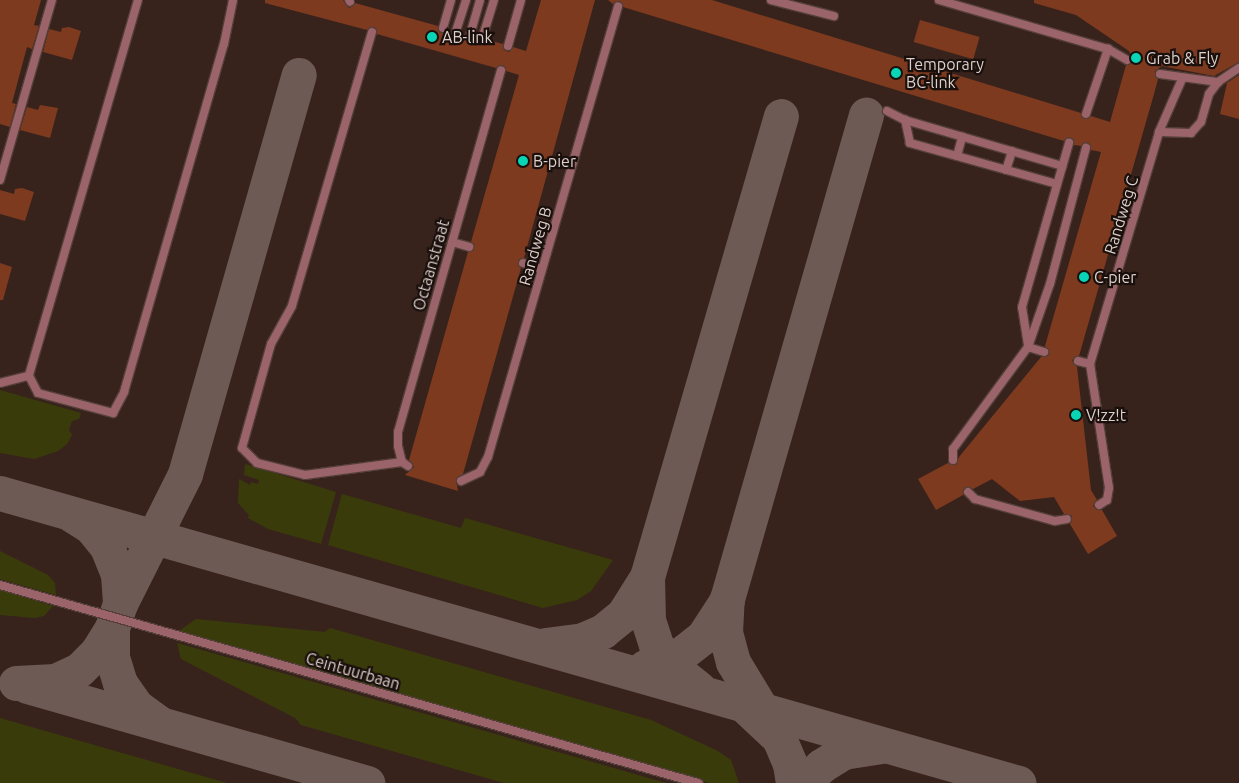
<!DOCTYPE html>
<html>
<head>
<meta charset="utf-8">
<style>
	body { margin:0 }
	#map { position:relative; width:1239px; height:783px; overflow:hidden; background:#38231c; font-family:Ubuntu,sans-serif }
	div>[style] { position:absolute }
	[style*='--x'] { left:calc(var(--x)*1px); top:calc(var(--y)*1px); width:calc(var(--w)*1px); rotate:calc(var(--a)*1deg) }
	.green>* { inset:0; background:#393c0a }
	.taxiway>* { height:35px; margin:-17.5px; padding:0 17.5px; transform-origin:17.5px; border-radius:17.5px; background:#6e5a54 }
	.building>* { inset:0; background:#7d3a1f; transform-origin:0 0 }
	.roads { filter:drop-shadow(1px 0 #533f38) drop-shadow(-1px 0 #533f38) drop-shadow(0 1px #533f38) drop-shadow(0 -1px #533f38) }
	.service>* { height:8px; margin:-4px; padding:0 4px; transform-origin:4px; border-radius:4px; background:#9b646a }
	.dots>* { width:14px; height:14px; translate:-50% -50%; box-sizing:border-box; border:2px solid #190f0c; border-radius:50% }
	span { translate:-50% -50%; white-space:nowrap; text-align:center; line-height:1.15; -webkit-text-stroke:4.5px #190f0c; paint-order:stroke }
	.poi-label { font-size:16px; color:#ded0ca }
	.left { translate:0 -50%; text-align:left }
	.street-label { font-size:16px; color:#ded0ca }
</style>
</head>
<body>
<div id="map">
	<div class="green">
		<i style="clip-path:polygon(0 390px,81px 413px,79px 419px,72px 421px,69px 430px,72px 435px,67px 444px,58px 451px,34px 459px,0 453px)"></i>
		<i style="clip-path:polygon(245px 464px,336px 492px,321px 544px,268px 529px,248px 518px,249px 515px,238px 503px,239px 479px,250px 485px,251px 482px,258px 484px,259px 480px,244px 475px)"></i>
		<i style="clip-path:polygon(342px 494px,461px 528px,465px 518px,613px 560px,591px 591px,577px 600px,543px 608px,328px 545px)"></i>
		<i style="clip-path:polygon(0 551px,48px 575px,55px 583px,56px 595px,0 579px)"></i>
		<i style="clip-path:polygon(0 590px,53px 606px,44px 616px,35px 618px,0 615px)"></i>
		<i style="clip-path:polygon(196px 619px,325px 632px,330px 628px,651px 720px,718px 751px,731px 760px,739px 783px,709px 783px,179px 631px)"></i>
		<i style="clip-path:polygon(177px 643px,666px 783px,504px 783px,301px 725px,295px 718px,181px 659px)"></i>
		<i style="clip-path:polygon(0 718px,227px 783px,0 783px)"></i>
	</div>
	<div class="taxiway">
		<i style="--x:0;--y:493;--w:1059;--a:15.89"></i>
		<i style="--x:72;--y:515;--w:22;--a:32"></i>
		<i style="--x:91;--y:527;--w:26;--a:51"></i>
		<i style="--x:107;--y:547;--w:29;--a:68"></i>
		<i style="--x:118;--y:574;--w:30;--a:86"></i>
		<i style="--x:647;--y:577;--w:43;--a:88.7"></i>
		<i style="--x:648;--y:620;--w:26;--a:72"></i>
		<i style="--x:656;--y:645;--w:26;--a:54"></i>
		<i style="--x:671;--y:666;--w:36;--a:39"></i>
		<i style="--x:112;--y:628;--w:29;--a:90"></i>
		<i style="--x:112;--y:657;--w:27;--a:73"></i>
		<i style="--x:120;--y:683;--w:29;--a:55"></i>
		<i style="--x:137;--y:707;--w:26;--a:36"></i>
		<i style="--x:545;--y:645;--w:35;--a:-7"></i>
		<i style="--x:580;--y:641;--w:25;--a:-23"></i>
		<i style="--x:603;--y:631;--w:26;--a:-39"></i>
		<i style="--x:623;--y:615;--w:45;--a:-57.7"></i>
		<i style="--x:647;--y:577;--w:480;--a:-73.8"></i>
		<i style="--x:645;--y:667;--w:38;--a:-20"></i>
		<i style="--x:681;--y:654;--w:28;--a:-38"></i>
		<i style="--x:703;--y:637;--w:44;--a:-57"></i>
		<i style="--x:16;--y:683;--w:39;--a:-3"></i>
		<i style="--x:55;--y:681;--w:26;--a:-25"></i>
		<i style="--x:79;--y:670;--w:25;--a:-45"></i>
		<i style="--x:97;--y:652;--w:28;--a:-58"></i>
		<i style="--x:112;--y:628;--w:25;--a:-72"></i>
		<i style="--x:120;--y:604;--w:145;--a:-63.4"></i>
		<i style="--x:185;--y:474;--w:415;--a:-74.1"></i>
		<i style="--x:27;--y:686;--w:354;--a:15.9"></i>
		<i style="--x:748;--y:709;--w:42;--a:43.1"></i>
		<i style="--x:779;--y:738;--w:28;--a:67"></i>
		<i style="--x:790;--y:764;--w:19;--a:81"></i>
		<i style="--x:768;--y:720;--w:68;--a:-121.1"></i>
		<i style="--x:733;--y:662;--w:31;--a:-105"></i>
		<i style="--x:725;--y:632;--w:33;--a:-87"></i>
		<i style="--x:727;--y:599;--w:504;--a:-73.98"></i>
		<i style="--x:803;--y:783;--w:25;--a:-43"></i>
		<i style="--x:821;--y:766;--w:26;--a:-32"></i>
		<i style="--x:843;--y:752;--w:39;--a:-9"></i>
	</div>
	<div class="building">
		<i style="clip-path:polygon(0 0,41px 0,34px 25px,39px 26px,32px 49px,27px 47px,12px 103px,16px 104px,10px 127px,0 124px)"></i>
		<i style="clip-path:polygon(265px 0,343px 0,349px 8px,355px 3px,438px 26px,442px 33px,448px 29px,455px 36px,465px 34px,469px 40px,477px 37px,481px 44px,488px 40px,503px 44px,504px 50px,509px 52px,513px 47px,526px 51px,541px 0,595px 0,524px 258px,518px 262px,521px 268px,463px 474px,456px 480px,458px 491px,405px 475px,414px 467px,409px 460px,468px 252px,474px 248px,471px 242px,519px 75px,506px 71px,502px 65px,496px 68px,377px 34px,374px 27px,367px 30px,265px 3px)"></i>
		<i style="clip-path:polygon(608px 0,712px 0,1081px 113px,1085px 119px,1091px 116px,1110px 122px,1126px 65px,1133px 60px,1129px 51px,1076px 15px,1034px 3px,1034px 0,1239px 0,1239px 62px,1214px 76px,1162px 66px,1155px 71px,1158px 79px,1154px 94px,1079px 356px,1072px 360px,1077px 367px,1091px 490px,1097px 500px,1093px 506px,1097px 510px,1102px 510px,1117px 536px,1088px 554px,1070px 524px,1072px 516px,1064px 514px,1054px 497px,1020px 501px,992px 479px,973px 489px,966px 487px,963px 495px,936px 510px,918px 479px,948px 463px,956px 465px,959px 457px,1041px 357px,1049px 354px,1045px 346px,1101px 152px,1091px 150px,1088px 143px,1081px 146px,1074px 145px,1071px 138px,1064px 141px,623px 7px,620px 1px,613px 4px)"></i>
		<i style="left:920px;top:20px;width:62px;height:23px;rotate:16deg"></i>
		<i style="clip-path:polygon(69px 27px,81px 31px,72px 60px,43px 52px,49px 29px,61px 32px,62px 28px)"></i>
		<i style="clip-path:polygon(1239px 75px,1239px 119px,1220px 114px,1227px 83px)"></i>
		<i style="clip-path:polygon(40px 105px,58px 108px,50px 138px,20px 130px,27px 107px,38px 110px)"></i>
		<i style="clip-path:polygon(22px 188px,34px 192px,25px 221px,0 214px,0 190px,14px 194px,15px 189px)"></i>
		<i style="clip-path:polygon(0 263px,12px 267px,3px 300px,0 300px)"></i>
	</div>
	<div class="roads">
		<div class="service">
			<i style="--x:138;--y:0;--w:391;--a:106.2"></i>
			<i style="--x:29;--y:376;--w:19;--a:62"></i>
			<i style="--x:38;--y:393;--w:78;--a:14.9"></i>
			<i style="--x:113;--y:413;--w:24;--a:-62"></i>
			<i style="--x:124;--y:392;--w:362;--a:-74"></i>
			<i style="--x:224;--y:44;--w:45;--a:-78.4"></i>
			<i style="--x:349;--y:0;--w:2;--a:63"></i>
			<i style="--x:771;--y:0;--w:65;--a:14.3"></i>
			<i style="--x:939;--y:0;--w:176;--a:16.2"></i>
			<i style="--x:1108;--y:49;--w:22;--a:30"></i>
			<i style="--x:443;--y:28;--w:29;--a:-74"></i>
			<i style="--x:456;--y:31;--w:33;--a:-72"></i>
			<i style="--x:372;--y:32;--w:285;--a:106.3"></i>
			<i style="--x:292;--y:306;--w:43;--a:118.9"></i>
			<i style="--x:271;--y:344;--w:108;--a:105.6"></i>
			<i style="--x:242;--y:448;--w:21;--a:45"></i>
			<i style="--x:257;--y:463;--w:49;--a:14"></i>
			<i style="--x:305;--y:475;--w:98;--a:-7.6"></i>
			<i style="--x:470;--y:35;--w:36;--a:-74"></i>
			<i style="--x:482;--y:39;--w:41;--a:-72.9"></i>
			<i style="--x:508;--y:46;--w:48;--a:-74.2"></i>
			<i style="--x:1160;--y:74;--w:59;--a:7.9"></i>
			<i style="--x:1218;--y:82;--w:25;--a:-34"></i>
			<i style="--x:887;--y:111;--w:20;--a:27"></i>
			<i style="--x:1086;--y:114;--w:69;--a:-71.3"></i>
			<i style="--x:1159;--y:132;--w:32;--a:2"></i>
			<i style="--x:1191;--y:133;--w:15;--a:-48"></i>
			<i style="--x:1201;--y:122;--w:29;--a:-74"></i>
			<i style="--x:1209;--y:94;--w:15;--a:-53"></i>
			<i style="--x:957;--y:156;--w:20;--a:-75"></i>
			<i style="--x:1006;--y:170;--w:20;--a:-72"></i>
			<i style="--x:0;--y:180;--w:187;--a:-73.9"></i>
			<i style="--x:1057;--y:184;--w:153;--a:-164.4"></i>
			<i style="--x:910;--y:143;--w:24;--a:-102"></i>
			<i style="--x:905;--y:120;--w:164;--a:16.3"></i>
			<i style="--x:452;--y:242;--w:18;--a:16"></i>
			<i style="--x:523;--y:263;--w:20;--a:18"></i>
			<i style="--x:1028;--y:345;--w:38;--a:-99"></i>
			<i style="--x:1022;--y:307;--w:171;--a:-74"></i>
			<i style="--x:1028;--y:347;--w:17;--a:17"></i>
			<i style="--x:1078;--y:361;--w:12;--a:14"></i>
			<i style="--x:0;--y:383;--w:30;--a:-14"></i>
			<i style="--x:953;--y:460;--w:11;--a:-90"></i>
			<i style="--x:953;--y:449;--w:127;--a:-53.7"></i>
			<i style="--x:1028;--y:347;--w:67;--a:-70.8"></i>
			<i style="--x:1050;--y:284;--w:141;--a:-75.2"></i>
			<i style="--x:408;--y:466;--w:7;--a:-146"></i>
			<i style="--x:402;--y:462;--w:16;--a:-104"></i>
			<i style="--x:398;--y:446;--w:14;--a:-90"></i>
			<i style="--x:398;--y:432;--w:376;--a:-74.1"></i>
			<i style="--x:461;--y:481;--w:21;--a:-25"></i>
			<i style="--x:480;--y:472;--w:17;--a:-62"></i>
			<i style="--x:488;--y:457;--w:469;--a:-73.9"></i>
			<i style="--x:968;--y:492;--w:10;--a:45"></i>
			<i style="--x:975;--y:499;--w:83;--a:15.4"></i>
			<i style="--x:1055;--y:521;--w:12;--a:-9"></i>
			<i style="--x:1099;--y:505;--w:9;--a:-32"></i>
			<i style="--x:1107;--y:500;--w:12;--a:-81"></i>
			<i style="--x:1109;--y:488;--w:125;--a:-98.7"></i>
			<i style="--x:1090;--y:364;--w:242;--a:-73.4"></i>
			<i style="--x:1159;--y:132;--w:58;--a:-66.5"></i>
			<i style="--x:0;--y:585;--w:726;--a:15.84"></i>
		</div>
	</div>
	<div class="dots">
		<i style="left:432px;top:37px;background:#08d5b5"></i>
		<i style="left:1136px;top:58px;background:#08d5b5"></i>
		<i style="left:896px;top:73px;background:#08d5b5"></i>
		<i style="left:523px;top:161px;background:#08d5b5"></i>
		<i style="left:1084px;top:277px;background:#08d5b5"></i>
		<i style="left:1076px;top:415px;background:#08d5b5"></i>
	</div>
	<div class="poi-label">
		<span class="left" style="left:442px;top:37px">AB-link</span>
		<span class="left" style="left:1146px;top:58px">Grab &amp; Fly</span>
		<span class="left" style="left:906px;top:73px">Temporary<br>BC-link</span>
		<span class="left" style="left:533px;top:161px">B-pier</span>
		<span class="left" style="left:1094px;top:277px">C-pier</span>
		<span class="left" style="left:1086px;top:415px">V!zz!t</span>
	</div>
	<div class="street-label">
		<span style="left:1121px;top:215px;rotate:-73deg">Randweg C</span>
		<span style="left:535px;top:246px;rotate:-74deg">Randweg B</span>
		<span style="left:431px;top:265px;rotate:-74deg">Octaanstraat</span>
		<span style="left:353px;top:671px;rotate:16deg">Ceintuurbaan</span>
	</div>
</div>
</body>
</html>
